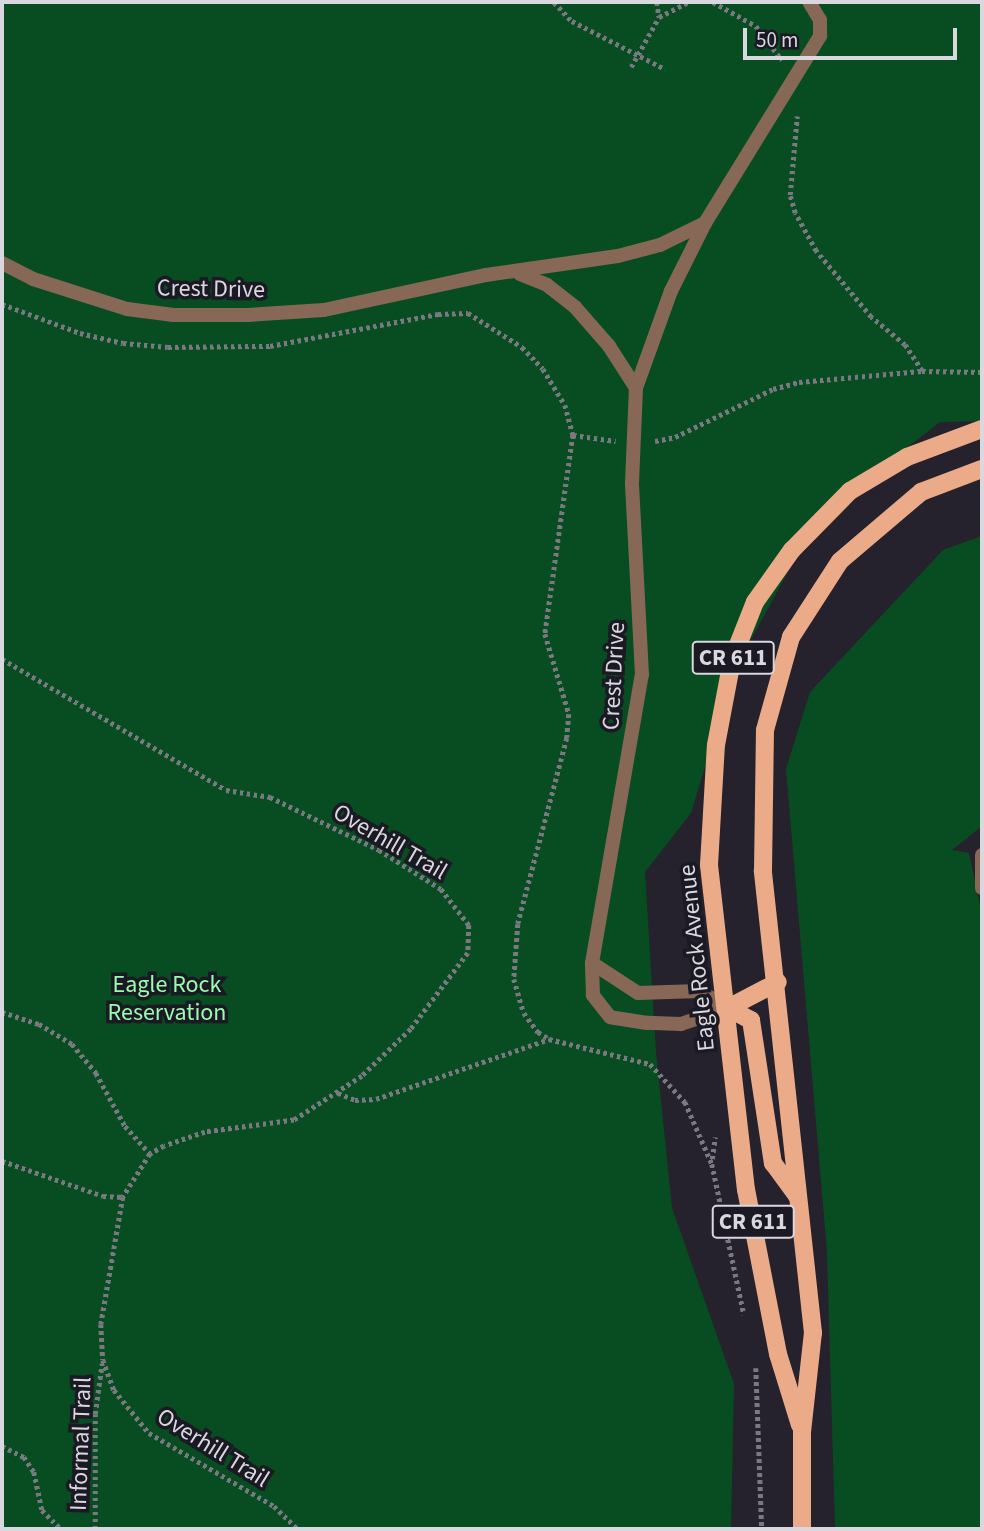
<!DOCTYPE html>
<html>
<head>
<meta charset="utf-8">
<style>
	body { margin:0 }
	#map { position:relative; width:984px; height:1531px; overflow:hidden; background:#25222d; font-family:"Source Sans 3",sans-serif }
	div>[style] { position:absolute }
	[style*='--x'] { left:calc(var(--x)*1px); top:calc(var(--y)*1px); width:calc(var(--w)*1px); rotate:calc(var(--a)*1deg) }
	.green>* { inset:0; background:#084d21 }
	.path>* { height:4.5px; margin-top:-2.25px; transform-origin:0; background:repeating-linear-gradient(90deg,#7a7881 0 3.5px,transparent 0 7px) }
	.street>* { height:14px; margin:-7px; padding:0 7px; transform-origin:7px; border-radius:7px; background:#876857 }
	.primary>* { height:18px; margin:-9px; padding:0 9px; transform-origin:9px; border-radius:9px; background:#ecab88 }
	span { translate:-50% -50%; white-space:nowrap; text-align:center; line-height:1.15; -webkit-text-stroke:7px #1b1923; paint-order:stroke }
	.shield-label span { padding:2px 5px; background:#1b1923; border:2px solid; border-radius:5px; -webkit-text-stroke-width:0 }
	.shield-label { font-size:23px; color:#d9d8df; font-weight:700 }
	.street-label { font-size:24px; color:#d9d8df }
	.park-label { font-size:24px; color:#9bfaaf }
	.frame { position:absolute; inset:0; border:4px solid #d9d8df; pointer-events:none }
	.scale { position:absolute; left:743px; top:28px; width:214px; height:32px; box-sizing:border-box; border:4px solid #d9d8df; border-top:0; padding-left:9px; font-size:21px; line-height:24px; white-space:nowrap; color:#d9d8df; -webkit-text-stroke:5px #1b1923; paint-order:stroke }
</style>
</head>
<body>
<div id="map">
	<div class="green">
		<i style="clip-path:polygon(2px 2px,982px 2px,982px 421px,940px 422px,819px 515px,735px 669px,691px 813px,645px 872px,656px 1052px,672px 1208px,734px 1384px,731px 1529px,2px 1529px)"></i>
		<i style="clip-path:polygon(982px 536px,982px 826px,952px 850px,969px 853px,982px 915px,982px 1529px,835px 1529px,827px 1252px,786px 769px,810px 692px,943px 550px)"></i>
	</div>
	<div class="path">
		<i style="--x:554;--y:2;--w:26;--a:47"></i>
		<i style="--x:572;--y:21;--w:105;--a:27.3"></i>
		<i style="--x:657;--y:2;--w:15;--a:82"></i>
		<i style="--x:713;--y:2;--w:49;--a:29.2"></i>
		<i style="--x:756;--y:26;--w:43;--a:52.6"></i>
		<i style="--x:631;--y:67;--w:57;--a:-60.8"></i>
		<i style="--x:659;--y:17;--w:34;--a:-27"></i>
		<i style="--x:2;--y:304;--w:83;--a:20.4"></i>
		<i style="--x:80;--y:333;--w:44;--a:13.1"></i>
		<i style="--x:123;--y:343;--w:45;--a:5.1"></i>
		<i style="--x:168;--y:347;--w:102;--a:-0.6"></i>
		<i style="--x:270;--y:346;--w:171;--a:-10.8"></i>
		<i style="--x:438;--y:314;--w:30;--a:-2"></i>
		<i style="--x:468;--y:313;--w:64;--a:32.2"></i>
		<i style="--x:522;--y:347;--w:30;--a:46"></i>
		<i style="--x:543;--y:369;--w:42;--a:58.6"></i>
		<i style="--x:565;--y:405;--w:31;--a:75"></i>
		<i style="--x:573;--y:435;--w:43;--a:7.9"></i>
		<i style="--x:922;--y:371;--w:60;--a:1"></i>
		<i style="--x:573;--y:435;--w:201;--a:98"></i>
		<i style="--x:545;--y:634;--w:84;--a:73.3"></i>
		<i style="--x:569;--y:714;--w:24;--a:95"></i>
		<i style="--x:567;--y:738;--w:192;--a:104.8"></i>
		<i style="--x:518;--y:924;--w:55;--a:94.2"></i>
		<i style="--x:514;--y:979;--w:35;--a:74"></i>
		<i style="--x:524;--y:1013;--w:24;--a:54"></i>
		<i style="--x:538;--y:1032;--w:13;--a:32"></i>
		<i style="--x:549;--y:1039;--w:104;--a:13.9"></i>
		<i style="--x:650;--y:1064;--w:52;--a:47.4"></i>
		<i style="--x:685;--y:1102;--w:68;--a:66.5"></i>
		<i style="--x:712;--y:1164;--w:154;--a:78"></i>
		<i style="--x:655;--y:441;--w:20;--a:-11"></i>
		<i style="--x:675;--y:437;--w:109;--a:-26.1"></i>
		<i style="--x:773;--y:389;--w:27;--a:-15"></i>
		<i style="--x:799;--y:382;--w:123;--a:-5.1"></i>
		<i style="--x:922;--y:371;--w:31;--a:-123"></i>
		<i style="--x:905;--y:345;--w:44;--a:-140.5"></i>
		<i style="--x:871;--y:317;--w:86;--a:-129.8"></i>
		<i style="--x:816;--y:251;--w:43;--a:-118.9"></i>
		<i style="--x:795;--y:213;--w:19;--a:-106"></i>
		<i style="--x:790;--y:195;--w:79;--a:-84.9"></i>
		<i style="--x:2;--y:659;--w:259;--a:30.3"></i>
		<i style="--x:226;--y:790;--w:45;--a:9"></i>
		<i style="--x:270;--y:797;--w:121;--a:25.9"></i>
		<i style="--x:379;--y:850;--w:73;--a:32.2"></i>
		<i style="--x:441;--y:889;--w:46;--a:52.1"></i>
		<i style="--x:469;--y:925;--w:28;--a:92"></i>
		<i style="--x:468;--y:953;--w:95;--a:126.9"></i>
		<i style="--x:411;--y:1029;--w:68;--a:136.2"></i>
		<i style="--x:362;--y:1076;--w:81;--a:147.1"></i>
		<i style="--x:294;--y:1120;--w:90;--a:172.3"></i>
		<i style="--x:205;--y:1132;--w:43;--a:161.1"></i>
		<i style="--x:164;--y:1146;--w:16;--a:150"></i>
		<i style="--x:150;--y:1154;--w:51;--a:122.1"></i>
		<i style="--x:123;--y:1197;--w:129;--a:99.8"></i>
		<i style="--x:101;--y:1324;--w:36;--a:87"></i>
		<i style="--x:103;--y:1360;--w:32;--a:70"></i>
		<i style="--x:114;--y:1390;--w:55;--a:50.9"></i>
		<i style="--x:149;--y:1433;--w:145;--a:30.3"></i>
		<i style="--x:274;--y:1506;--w:33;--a:44"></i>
		<i style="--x:2;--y:1012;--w:39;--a:18"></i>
		<i style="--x:39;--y:1024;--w:39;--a:31"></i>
		<i style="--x:72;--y:1044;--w:38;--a:50"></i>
		<i style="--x:96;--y:1073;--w:60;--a:61.3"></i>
		<i style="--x:125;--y:1126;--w:38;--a:48"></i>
		<i style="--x:338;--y:1093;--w:18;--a:22"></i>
		<i style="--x:355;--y:1100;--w:21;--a:-3"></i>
		<i style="--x:376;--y:1099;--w:183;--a:-19.1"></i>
		<i style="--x:712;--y:1159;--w:22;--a:-82"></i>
		<i style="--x:2;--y:1161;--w:107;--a:19.1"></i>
		<i style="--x:103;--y:1196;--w:20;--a:3"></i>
		<i style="--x:756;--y:1368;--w:161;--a:87.9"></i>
		<i style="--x:2;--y:1446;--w:25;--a:27"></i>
		<i style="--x:24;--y:1457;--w:18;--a:56"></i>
		<i style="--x:34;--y:1472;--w:39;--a:78"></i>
		<i style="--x:42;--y:1510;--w:27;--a:45"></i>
		<i style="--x:95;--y:1529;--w:115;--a:-90"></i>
		<i style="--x:95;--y:1414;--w:51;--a:-82.2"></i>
	</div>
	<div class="street">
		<i style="--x:2;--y:263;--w:35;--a:27"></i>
		<i style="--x:33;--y:279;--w:99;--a:17.7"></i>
		<i style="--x:127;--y:309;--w:47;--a:7.3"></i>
		<i style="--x:174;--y:315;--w:74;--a:0"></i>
		<i style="--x:248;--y:315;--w:76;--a:-3.8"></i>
		<i style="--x:324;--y:310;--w:166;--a:-12.2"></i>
		<i style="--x:486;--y:275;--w:133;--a:-8.2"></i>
		<i style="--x:618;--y:256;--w:43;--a:-14.7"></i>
		<i style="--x:660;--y:245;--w:50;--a:-26.1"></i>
		<i style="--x:520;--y:274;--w:29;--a:22"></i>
		<i style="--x:547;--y:285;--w:36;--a:38"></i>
		<i style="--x:575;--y:307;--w:52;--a:48.9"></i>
		<i style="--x:609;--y:346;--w:50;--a:57.3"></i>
		<i style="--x:982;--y:855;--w:33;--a:90"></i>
		<i style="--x:592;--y:963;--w:55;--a:33.1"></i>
		<i style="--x:638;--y:993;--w:61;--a:-1.9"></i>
		<i style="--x:699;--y:991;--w:34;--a:30"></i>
		<i style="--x:728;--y:1008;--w:50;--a:161.2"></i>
		<i style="--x:681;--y:1024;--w:34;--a:-178"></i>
		<i style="--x:647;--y:1023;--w:37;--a:-171"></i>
		<i style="--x:610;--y:1017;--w:28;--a:-128"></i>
		<i style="--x:593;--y:995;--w:32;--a:-92"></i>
		<i style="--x:592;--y:963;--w:292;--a:-80.2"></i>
		<i style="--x:642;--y:675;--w:192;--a:-93"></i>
		<i style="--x:632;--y:483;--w:95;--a:-87.6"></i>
		<i style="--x:636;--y:388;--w:103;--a:-70.2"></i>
		<i style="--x:671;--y:291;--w:76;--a:-63.4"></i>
		<i style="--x:705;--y:223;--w:220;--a:-58.4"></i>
		<i style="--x:820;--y:36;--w:16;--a:-90"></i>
		<i style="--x:820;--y:20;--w:21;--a:-121"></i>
	</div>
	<div class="primary">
		<i style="--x:728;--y:1008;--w:26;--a:28"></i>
		<i style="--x:751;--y:1020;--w:145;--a:81.3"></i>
		<i style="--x:773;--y:1163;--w:42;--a:53.7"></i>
		<i style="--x:728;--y:1008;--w:56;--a:-27.5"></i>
		<i style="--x:800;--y:1425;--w:74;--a:-107.2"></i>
		<i style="--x:778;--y:1354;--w:167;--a:-101"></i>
		<i style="--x:746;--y:1190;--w:327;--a:-96.5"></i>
		<i style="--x:709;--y:865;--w:120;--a:-86.7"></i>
		<i style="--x:716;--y:745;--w:86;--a:-79.3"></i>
		<i style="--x:732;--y:660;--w:62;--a:-68.4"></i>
		<i style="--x:755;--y:602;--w:64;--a:-54.6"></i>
		<i style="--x:792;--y:550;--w:83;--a:-45.5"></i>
		<i style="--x:850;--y:491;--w:66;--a:-30.8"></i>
		<i style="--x:907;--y:457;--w:80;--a:-20.5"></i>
		<i style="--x:802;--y:1529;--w:97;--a:-90"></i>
		<i style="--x:802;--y:1432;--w:100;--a:-83.7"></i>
		<i style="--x:813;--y:1333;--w:465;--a:-96.2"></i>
		<i style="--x:763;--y:871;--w:141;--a:-89.2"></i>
		<i style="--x:765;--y:730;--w:97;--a:-74.4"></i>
		<i style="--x:791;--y:637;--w:90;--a:-57.2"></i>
		<i style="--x:840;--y:561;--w:106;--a:-40.4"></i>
		<i style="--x:921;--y:492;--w:65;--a:-20.7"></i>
	</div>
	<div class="shield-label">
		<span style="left:733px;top:658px">CR 611</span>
		<span style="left:753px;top:1222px">CR 611</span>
	</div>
	<div class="street-label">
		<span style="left:211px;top:289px;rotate:1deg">Crest Drive</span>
		<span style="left:614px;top:676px;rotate:-87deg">Crest Drive</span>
		<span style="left:390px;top:842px;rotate:30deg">Overhill Trail</span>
		<span style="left:697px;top:958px;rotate:-96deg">Eagle Rock Avenue</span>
		<span style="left:81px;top:1444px;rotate:-88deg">Informal Trail</span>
		<span style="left:213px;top:1448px;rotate:32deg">Overhill Trail</span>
	</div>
	<div class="park-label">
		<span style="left:167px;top:999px">Eagle Rock<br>Reservation</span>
	</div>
	<div class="frame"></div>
	<div class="scale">50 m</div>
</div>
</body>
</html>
